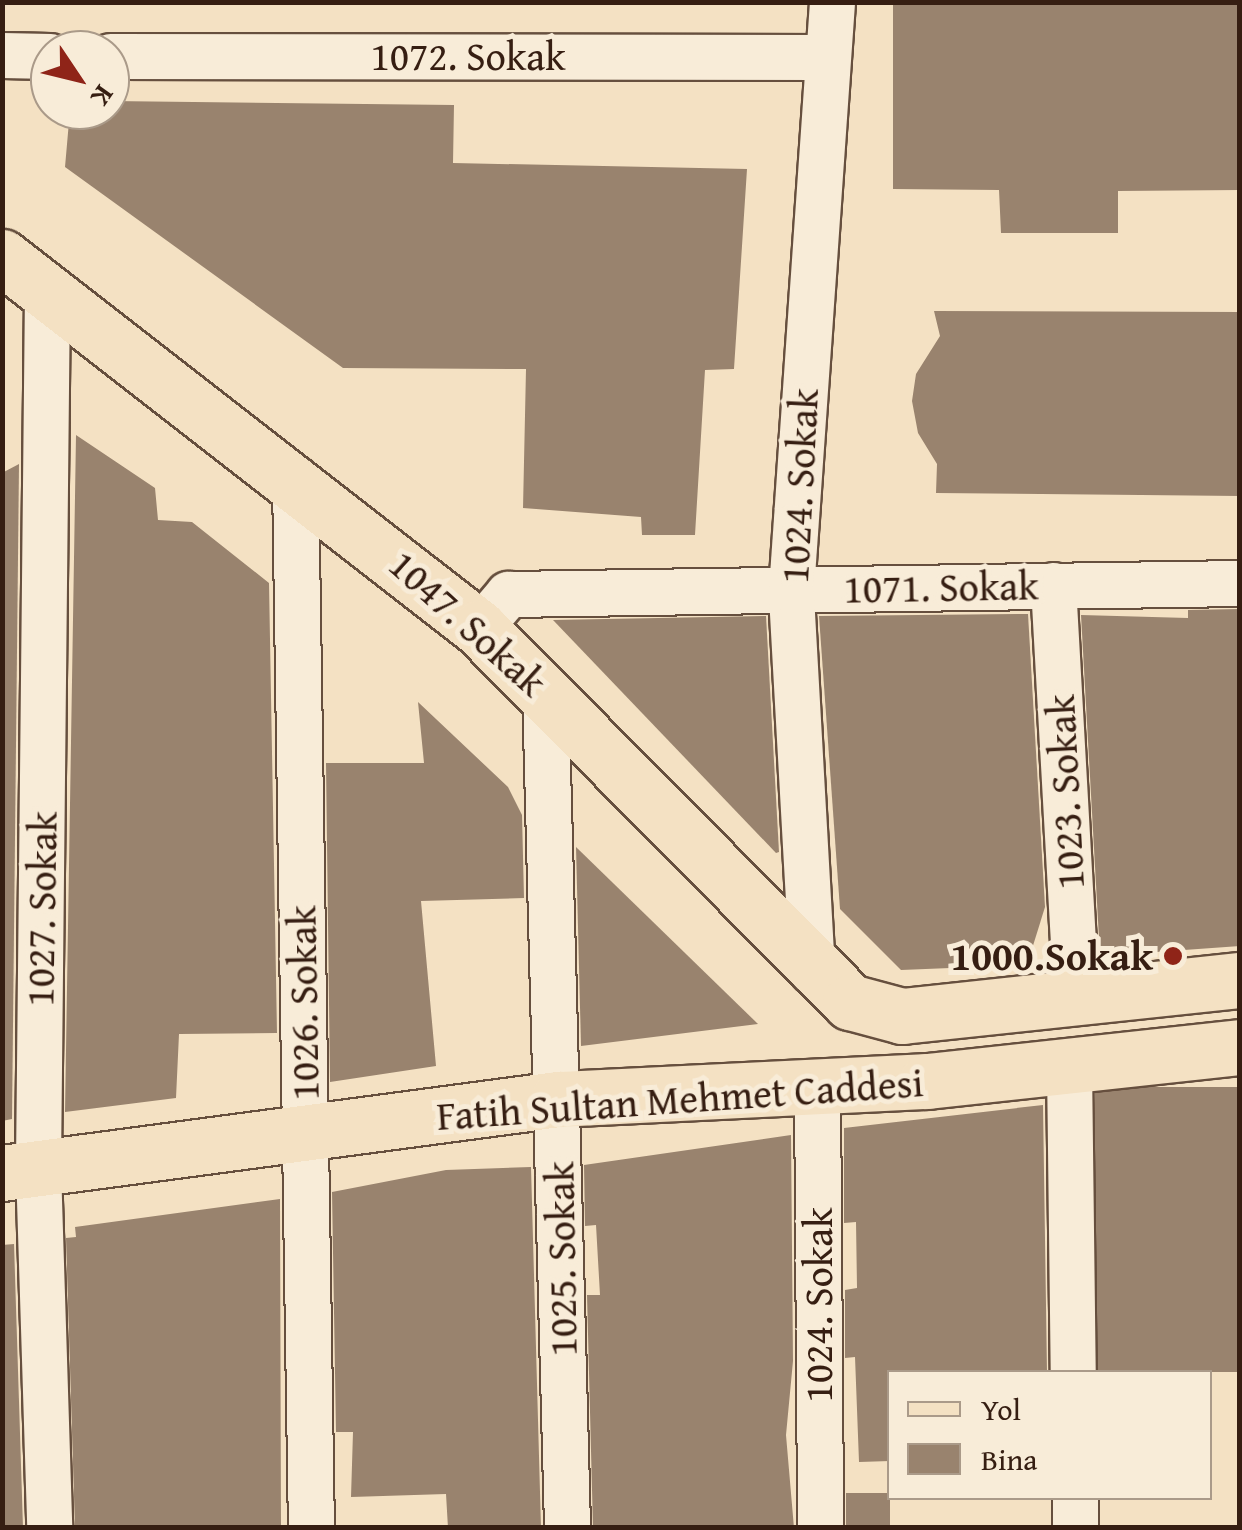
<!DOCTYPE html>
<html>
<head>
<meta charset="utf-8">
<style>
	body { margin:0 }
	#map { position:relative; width:1242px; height:1530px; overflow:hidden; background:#f4e1c3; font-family:"Gentium Book Plus",serif }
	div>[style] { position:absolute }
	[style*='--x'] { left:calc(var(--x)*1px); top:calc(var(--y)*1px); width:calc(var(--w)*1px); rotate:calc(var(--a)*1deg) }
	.building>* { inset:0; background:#99836e; transform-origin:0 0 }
	.roads { filter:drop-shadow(2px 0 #664f3e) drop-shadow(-2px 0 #664f3e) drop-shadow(0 2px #664f3e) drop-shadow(0 -2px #664f3e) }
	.minor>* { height:45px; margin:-22.5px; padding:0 22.5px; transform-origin:22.5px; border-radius:22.5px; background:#f8ecd8 }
	.major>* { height:55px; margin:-27.5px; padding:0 27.5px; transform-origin:27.5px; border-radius:27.5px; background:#f4e1c3 }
	.dots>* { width:28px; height:28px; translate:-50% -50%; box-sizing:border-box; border:5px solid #f8ecd8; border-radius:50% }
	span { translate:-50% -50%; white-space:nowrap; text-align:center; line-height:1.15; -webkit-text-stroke:10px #f8ecd8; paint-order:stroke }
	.street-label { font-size:40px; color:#361e12 }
	.poi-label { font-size:40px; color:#361e12; font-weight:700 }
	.right { translate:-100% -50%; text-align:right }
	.frame { position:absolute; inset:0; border:5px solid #361e12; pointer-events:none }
	.legend { position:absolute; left:887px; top:1370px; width:325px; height:130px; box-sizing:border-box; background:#f8ecd8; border:2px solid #aa9a89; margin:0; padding:12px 18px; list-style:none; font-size:30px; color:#361e12 }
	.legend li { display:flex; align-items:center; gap:20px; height:50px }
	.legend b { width:50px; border:2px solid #aa9a89 }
	.north { position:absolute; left:30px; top:30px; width:100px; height:100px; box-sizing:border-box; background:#f8ecd8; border:2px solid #aa9a89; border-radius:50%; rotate:125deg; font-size:28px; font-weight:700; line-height:40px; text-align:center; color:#361e12 }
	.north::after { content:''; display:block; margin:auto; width:35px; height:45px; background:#8f2418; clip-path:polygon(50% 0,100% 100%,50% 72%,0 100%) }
</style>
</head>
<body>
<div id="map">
	<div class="building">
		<i style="clip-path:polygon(893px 2px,1240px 2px,1240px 190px,1118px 191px,1118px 233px,1001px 233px,999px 190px,893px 189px)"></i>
		<i style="clip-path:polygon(110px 101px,454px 105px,453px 163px,747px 169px,734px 369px,705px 370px,695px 535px,642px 535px,641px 517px,523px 508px,526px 369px,343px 368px,65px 167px,70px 110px,110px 110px)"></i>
		<i style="clip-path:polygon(934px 311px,1240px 312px,1240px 496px,936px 493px,937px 464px,918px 433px,912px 401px,916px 374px,940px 336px)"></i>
		<i style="clip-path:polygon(76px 435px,155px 488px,158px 520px,192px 522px,269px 583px,277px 1033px,179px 1034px,176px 1098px,65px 1112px)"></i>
		<i style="clip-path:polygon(19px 464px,12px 1119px,2px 1121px,2px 473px)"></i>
		<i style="clip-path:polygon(1240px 609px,1240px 946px,1100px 956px,1081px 615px,1188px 618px,1188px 610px)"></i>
		<i style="clip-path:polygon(1028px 614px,1045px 907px,1027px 965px,901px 970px,840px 909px,819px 616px)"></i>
		<i style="clip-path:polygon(766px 616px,779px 852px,776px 853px,553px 620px)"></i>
		<i style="clip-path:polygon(418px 702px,508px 787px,522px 815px,524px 898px,421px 901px,436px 1066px,330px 1082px,326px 763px,424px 763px)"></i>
		<i style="clip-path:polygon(576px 847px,758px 1024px,581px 1046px)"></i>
		<i style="left:1240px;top:1087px;width:285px;height:145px;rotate:90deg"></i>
		<i style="clip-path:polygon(1043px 1105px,1047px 1372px,890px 1372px,890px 1461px,859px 1462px,855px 1357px,845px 1358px,845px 1290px,857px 1288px,856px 1222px,844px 1223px,844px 1128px)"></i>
		<i style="clip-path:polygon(791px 1135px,793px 1361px,786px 1435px,794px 1528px,593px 1528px,587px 1295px,600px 1295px,596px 1225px,585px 1226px,584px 1165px)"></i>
		<i style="clip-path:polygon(531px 1167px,541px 1528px,448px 1528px,446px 1494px,351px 1497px,353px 1432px,336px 1432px,332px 1192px,446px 1170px)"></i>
		<i style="clip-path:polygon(280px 1199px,281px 1528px,75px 1528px,66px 1238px,76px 1237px,75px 1227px)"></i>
		<i style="clip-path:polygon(14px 1244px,23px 1528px,2px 1528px,2px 1245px)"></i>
		<i style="left:890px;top:1493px;width:35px;height:44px;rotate:90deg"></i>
	</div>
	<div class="roads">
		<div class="minor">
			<i style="--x:2;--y:55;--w:48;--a:1.2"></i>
			<i style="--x:110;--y:56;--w:715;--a:0.08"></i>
			<i style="--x:47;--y:291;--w:877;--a:90.59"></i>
			<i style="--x:38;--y:1168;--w:360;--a:88.2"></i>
			<i style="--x:295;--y:479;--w:1049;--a:89.13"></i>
			<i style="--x:1053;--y:585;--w:414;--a:86.8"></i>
			<i style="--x:479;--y:628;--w:45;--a:-49.5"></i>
			<i style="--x:508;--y:594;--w:732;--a:-0.86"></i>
			<i style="--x:545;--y:691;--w:837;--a:88.49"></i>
			<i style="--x:812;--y:971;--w:382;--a:-93.2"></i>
			<i style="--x:791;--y:590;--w:589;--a:-86.01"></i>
			<i style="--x:1069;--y:1066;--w:306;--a:89.3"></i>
			<i style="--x:817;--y:1083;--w:445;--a:89.6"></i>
			<i style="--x:1075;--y:1498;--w:30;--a:90"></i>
		</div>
		<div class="major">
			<i style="--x:2;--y:257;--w:604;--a:37.87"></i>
			<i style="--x:479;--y:628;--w:527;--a:45.23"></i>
			<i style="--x:850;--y:1002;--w:54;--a:15.1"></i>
			<i style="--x:902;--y:1016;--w:340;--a:-6.1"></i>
			<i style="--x:2;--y:1173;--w:561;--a:-7.58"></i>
			<i style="--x:558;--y:1099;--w:369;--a:-2.8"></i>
			<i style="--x:927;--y:1081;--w:315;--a:-6.2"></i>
		</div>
	</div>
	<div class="dots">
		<i style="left:1173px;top:956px;background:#8f2418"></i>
	</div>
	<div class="street-label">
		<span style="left:468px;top:56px">1072. Sokak</span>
		<span style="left:799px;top:486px;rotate:-87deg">1024. Sokak</span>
		<span style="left:941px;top:587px;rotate:-1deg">1071. Sokak</span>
		<span style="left:468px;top:623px;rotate:42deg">1047. Sokak</span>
		<span style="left:1065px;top:792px;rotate:-93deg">1023. Sokak</span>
		<span style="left:41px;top:909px;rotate:-89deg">1027. Sokak</span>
		<span style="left:303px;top:1003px;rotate:-91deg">1026. Sokak</span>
		<span style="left:680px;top:1099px;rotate:-4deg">Fatih Sultan Mehmet Caddesi</span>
		<span style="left:561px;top:1259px;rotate:-91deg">1025. Sokak</span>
		<span style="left:818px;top:1305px;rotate:-90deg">1024. Sokak</span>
	</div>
	<div class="poi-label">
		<span class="right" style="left:1153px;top:956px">1000.Sokak</span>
	</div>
	<div class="frame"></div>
	<ul class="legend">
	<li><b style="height:12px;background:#f4e1c3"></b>Yol</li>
	<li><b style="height:28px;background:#99836e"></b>Bina</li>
	</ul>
	<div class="north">K</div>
</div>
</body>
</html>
